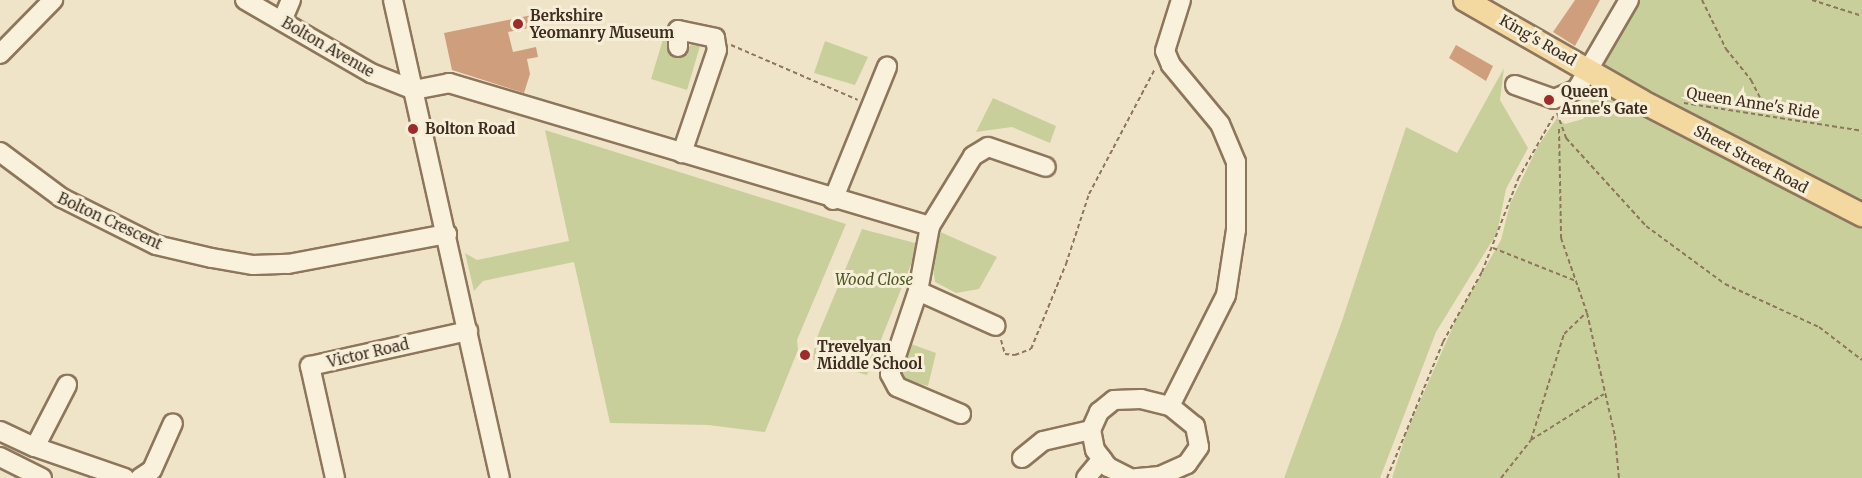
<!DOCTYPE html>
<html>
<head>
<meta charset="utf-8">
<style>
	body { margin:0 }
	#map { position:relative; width:1862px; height:478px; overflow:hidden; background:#f0e4c8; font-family:Merriweather,serif }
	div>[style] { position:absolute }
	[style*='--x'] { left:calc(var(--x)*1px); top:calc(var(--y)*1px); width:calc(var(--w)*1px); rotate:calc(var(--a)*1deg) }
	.green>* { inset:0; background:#c9cf9b }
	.building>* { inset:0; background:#cf9f7d }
	.path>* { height:2px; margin-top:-1px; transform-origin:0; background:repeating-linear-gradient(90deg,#8d765c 0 4.5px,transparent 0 7.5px) }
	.roads { filter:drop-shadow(2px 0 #8d765c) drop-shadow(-2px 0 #8d765c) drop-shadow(0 2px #8d765c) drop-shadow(0 -2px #8d765c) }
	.minor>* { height:18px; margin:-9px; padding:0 9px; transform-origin:9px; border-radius:9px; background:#faf1dc }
	.major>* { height:22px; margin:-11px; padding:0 11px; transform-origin:11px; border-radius:11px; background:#f3d9a0 }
	.dots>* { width:16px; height:16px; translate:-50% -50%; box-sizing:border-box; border:3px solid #f7eed8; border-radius:50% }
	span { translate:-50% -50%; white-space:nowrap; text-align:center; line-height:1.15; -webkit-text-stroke:6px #f7eed8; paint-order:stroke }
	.poi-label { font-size:15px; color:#3d2e20; font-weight:700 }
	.left { translate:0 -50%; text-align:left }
	.street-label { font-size:15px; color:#3d2e20 }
	.park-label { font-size:15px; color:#4d5a26; font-style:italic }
</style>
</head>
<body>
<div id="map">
	<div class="green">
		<i style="clip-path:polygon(1635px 0,1862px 0,1862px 205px,1668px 107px,1604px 68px,1602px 45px)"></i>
		<i style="clip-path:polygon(664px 36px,669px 39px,670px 51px,681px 53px,691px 45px,700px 46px,687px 90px,651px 79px)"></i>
		<i style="clip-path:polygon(825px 41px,868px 57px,855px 85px,814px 73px)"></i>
		<i style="clip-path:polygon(1504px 68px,1500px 100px,1528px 148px,1506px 189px,1497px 233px,1436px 332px,1380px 478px,1284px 478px,1341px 324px,1406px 127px,1457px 153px)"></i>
		<i style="clip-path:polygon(1591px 86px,1862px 223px,1862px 478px,1392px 478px,1407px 431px,1458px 315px,1501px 240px,1510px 204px,1538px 146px,1557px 118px,1565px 124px,1583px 119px,1590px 108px)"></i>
		<i style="clip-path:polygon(993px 98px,1056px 126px,1050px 143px,1012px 127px,976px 132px)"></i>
		<i style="clip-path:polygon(545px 130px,846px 224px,797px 340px,798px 350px,765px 432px,708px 425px,610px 423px,574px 262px,483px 281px,474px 291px,465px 253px,477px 260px,569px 241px)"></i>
		<i style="clip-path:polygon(862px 229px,919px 244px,867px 375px,813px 360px,815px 342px)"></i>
		<i style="clip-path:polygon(938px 231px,997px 257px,979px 289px,956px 293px,935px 282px,932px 260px)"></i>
		<i style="clip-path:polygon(900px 340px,936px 353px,928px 386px,914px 382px,910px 393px,898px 388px)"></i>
	</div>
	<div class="building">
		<i style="clip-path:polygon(1575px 0,1600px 0,1575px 46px,1553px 32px)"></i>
		<i style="clip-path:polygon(532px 15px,535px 27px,508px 32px,513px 52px,536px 47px,538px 57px,527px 59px,530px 74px,524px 93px,452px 70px,444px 33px)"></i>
		<i style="clip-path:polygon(1456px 45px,1493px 66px,1486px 81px,1449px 58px)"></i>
	</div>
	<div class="path">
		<i style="--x:1702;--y:0;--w:55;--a:63.9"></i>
		<i style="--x:1726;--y:49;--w:40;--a:51"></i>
		<i style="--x:1751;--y:80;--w:38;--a:63"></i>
		<i style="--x:1812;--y:0;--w:52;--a:17.7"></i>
		<i style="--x:731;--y:45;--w:138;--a:23.4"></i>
		<i style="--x:1684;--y:103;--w:180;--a:8.9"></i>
		<i style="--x:1557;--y:113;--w:27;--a:70"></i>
		<i style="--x:1566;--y:138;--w:119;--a:47.7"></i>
		<i style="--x:1646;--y:226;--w:98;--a:36.3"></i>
		<i style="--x:1725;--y:284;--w:103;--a:24.6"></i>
		<i style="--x:1819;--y:327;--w:54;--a:37.5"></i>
		<i style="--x:1559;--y:129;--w:109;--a:88.9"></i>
		<i style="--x:1561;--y:238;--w:79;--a:70.9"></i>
		<i style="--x:1587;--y:313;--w:126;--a:77.2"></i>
		<i style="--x:1615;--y:436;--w:42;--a:84.6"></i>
		<i style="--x:1493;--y:248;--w:89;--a:21.7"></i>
		<i style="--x:1001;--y:340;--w:15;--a:74"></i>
		<i style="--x:1005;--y:354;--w:10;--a:6"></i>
		<i style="--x:1015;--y:355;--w:17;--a:-21"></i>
		<i style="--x:1031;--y:349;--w:92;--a:-67.6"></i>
		<i style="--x:1066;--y:264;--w:74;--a:-71.8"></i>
		<i style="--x:1089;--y:194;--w:141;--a:-62.2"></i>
		<i style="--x:1531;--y:440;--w:111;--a:-72.7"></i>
		<i style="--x:1564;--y:334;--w:30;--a:-44"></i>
		<i style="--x:1387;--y:478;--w:147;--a:-67.6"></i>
		<i style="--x:1443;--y:342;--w:80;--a:-60.9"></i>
		<i style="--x:1482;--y:272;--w:100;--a:-68.8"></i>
		<i style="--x:1518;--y:179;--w:75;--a:-60.4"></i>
		<i style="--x:1501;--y:478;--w:48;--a:-51.7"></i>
		<i style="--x:1531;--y:440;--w:86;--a:-32.2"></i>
	</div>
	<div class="roads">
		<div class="minor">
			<i style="--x:245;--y:0;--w:146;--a:30.1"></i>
			<i style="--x:371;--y:73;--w:46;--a:21.6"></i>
			<i style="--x:414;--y:90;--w:36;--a:-11"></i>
			<i style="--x:449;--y:83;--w:502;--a:16.56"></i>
			<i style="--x:393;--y:0;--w:490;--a:77.4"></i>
			<i style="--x:282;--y:21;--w:23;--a:-67"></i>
			<i style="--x:678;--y:47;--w:17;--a:-90"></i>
			<i style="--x:678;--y:30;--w:38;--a:12"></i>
			<i style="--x:715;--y:38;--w:12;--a:81"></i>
			<i style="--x:717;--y:50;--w:109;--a:108.8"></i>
			<i style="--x:0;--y:54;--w:76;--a:-45.5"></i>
			<i style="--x:1515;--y:85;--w:41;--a:19.7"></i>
			<i style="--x:1554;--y:99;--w:25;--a:-23"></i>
			<i style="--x:1577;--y:89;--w:103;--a:-59.7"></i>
			<i style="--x:0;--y:152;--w:77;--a:36.6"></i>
			<i style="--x:62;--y:198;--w:105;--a:26.6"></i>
			<i style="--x:156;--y:245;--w:57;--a:13.1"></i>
			<i style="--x:212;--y:258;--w:42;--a:9.7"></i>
			<i style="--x:253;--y:265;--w:35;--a:-2"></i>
			<i style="--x:288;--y:264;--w:162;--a:-10.7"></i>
			<i style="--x:833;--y:200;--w:144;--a:-67.9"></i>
			<i style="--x:918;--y:291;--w:85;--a:24.2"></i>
			<i style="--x:1170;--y:406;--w:124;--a:-63.2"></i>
			<i style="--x:1226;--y:295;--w:66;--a:-81.3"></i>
			<i style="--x:1236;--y:230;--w:68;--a:-90"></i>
			<i style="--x:1236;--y:162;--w:41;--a:-112.8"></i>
			<i style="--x:1220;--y:124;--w:77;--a:-129.7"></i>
			<i style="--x:1171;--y:65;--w:15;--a:-113"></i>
			<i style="--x:1165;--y:51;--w:53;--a:-72.6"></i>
			<i style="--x:961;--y:414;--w:69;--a:-157.1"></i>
			<i style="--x:897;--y:387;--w:15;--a:-118"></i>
			<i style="--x:890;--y:374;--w:88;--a:-71.4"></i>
			<i style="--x:918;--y:291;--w:66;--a:-79.5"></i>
			<i style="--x:930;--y:226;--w:82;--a:-58.4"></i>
			<i style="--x:973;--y:156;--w:17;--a:-31"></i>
			<i style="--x:988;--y:147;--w:61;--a:19"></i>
			<i style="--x:0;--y:431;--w:38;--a:25"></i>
			<i style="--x:35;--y:447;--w:95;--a:19"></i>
			<i style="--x:35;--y:447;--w:70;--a:-62.7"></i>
			<i style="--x:0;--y:457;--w:47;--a:26.6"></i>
			<i style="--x:1022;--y:458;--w:27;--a:-39"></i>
			<i style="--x:1043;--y:441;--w:49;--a:-12.9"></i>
			<i style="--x:140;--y:478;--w:14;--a:-34"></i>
			<i style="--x:152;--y:470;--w:51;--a:-65.9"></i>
			<i style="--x:335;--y:478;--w:115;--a:-102.6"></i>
			<i style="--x:310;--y:366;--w:162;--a:-12.5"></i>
			<i style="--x:1086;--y:478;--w:25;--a:-50"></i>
			<i style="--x:1130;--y:478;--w:25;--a:-153"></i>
			<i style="--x:1108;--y:467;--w:21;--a:-127"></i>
			<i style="--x:1095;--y:450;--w:20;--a:-101"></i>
			<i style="--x:1091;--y:430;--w:20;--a:-66"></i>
			<i style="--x:1099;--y:412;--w:19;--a:-39"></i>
			<i style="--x:1114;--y:400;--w:27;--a:-2"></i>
			<i style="--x:1141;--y:399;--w:30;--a:14"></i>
			<i style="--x:1170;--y:406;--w:32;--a:39"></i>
			<i style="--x:1195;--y:426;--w:21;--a:79"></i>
			<i style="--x:1199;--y:447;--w:21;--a:125"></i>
			<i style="--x:1187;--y:464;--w:30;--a:156"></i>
			<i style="--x:1160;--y:476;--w:25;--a:175"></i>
		</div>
		<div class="major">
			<i style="--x:1465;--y:0;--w:203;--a:29.8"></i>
			<i style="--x:1641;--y:101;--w:249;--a:27.3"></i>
		</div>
	</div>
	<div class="dots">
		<i style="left:518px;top:24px;background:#9e2a2b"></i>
		<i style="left:1549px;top:100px;background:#9e2a2b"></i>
		<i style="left:413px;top:129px;background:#9e2a2b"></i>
		<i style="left:805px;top:355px;background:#9e2a2b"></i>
	</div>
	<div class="poi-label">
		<span class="left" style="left:530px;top:24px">Berkshire<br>Yeomanry Museum</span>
		<span class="left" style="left:1561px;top:100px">Queen<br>Anne's Gate</span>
		<span class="left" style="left:425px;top:129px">Bolton Road</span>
		<span class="left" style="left:817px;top:355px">Trevelyan<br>Middle School</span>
	</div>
	<div class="street-label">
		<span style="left:1538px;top:40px;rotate:30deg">King's Road</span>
		<span style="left:328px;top:47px;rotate:30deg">Bolton Avenue</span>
		<span style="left:1753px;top:103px;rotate:9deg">Queen Anne's Ride</span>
		<span style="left:1751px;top:159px;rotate:28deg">Sheet Street Road</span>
		<span style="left:110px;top:221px;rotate:25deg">Bolton Crescent</span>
		<span style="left:368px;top:353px;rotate:-13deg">Victor Road</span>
	</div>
	<div class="park-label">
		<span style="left:874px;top:280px">Wood Close</span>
	</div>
</div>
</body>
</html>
